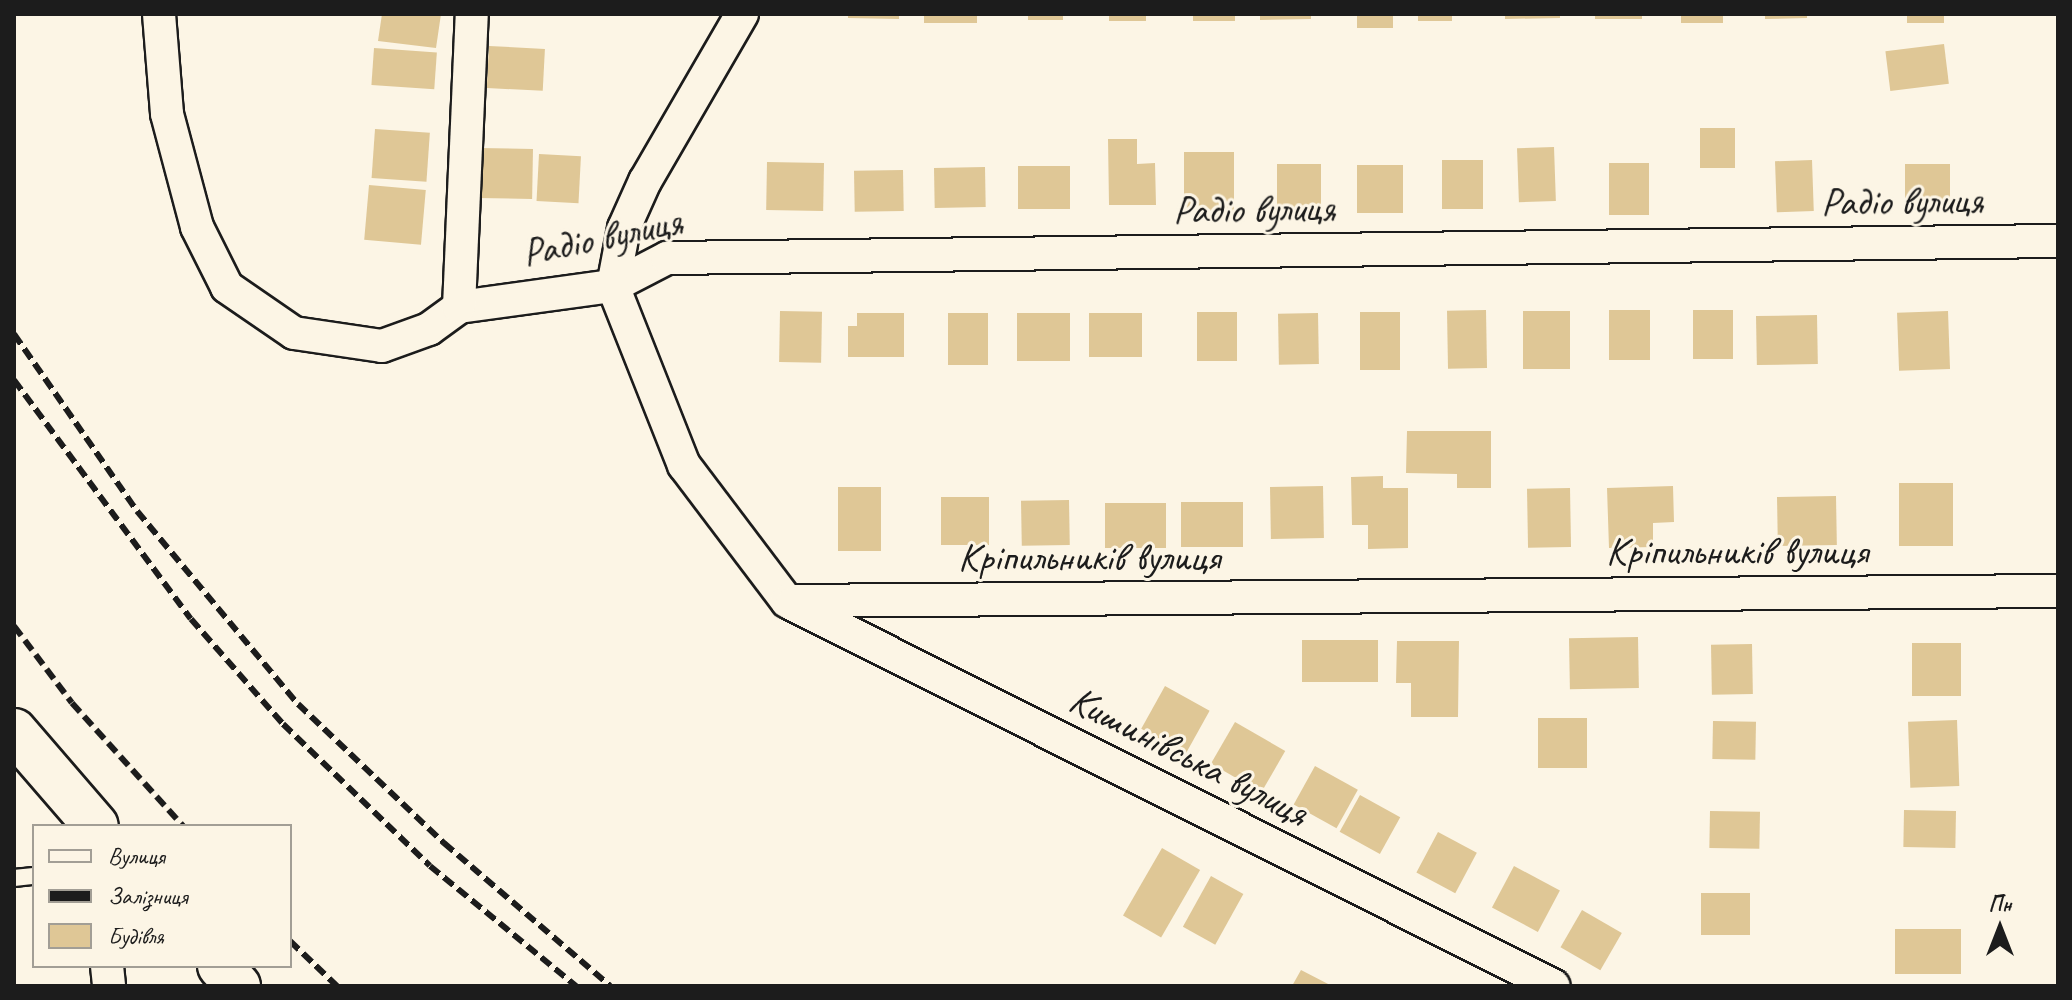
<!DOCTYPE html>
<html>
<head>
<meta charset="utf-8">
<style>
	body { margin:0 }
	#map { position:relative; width:2072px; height:1000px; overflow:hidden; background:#fcf5e5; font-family:Caveat,sans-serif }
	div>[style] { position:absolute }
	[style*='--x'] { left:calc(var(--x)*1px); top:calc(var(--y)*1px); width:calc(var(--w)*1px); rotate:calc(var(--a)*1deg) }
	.building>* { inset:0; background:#dfc796; transform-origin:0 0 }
	.roads { filter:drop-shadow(2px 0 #1c1c1c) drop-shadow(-2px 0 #1c1c1c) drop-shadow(0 2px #1c1c1c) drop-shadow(0 -2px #1c1c1c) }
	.lane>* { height:16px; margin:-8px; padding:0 8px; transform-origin:8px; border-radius:8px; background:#fcf5e5 }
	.street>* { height:32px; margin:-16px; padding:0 16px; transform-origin:16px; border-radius:16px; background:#fcf5e5 }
	.secondary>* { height:44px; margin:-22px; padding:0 22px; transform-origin:22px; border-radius:22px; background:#fcf5e5 }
	.rail>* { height:6px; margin-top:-3px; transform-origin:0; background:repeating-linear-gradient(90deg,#1c1c1c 0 12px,transparent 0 18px) }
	span { translate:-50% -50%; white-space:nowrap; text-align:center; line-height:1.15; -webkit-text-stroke:6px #fcf5e5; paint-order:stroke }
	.street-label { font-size:40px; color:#1c1c1c }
	.frame { position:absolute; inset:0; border:16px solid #1c1c1c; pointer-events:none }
	.legend { position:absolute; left:32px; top:824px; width:260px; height:144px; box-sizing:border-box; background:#fcf5e5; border:2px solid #a29e95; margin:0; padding:10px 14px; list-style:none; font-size:24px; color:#1c1c1c }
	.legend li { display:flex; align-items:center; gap:16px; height:40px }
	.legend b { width:40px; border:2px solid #a29e95 }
	.north { position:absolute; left:1960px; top:888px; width:80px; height:80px; -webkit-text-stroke:6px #fcf5e5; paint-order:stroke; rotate:0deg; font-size:22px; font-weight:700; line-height:32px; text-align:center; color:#1c1c1c }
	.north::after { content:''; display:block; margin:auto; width:28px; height:36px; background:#1c1c1c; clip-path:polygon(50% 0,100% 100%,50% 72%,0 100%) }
</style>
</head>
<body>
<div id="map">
	<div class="building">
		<i style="clip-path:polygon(382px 14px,441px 14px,436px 48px,378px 41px)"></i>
		<i style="clip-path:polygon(848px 14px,899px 14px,899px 19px,848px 18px)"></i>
		<i style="left:924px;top:14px;width:53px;height:9px"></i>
		<i style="left:1028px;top:14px;width:35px;height:6px"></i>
		<i style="left:1109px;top:14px;width:37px;height:7px"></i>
		<i style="left:1193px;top:14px;width:42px;height:7px"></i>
		<i style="clip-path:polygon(1260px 14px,1311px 14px,1311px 19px,1260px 20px)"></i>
		<i style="left:1357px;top:14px;width:36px;height:14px"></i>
		<i style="left:1418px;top:14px;width:34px;height:7px"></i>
		<i style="clip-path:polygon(1505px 14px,1560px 14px,1560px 18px,1505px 19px)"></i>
		<i style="left:1595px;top:14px;width:47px;height:5px"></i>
		<i style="left:1681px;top:14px;width:42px;height:9px"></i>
		<i style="clip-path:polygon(1765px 14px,1807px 14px,1807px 18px,1765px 19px)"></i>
		<i style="left:1907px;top:14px;width:37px;height:9px"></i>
		<i style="left:1944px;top:44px;width:40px;height:59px;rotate:83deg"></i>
		<i style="left:489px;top:46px;width:56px;height:42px;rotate:3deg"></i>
		<i style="left:374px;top:48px;width:63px;height:37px;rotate:4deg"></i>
		<i style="left:1700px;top:128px;width:35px;height:40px"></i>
		<i style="left:375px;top:129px;width:55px;height:49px;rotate:4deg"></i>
		<i style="clip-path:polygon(1108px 139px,1137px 139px,1137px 164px,1155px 163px,1156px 205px,1109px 205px)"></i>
		<i style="left:1554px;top:147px;width:54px;height:37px;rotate:88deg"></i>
		<i style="left:479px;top:148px;width:54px;height:50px;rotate:1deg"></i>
		<i style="left:1184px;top:152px;width:50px;height:59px"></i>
		<i style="left:539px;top:154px;width:42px;height:47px;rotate:3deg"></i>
		<i style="left:1483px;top:160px;width:49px;height:41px;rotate:90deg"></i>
		<i style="left:1812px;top:160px;width:51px;height:37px;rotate:88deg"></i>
		<i style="left:767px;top:162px;width:57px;height:48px;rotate:1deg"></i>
		<i style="left:1609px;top:163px;width:40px;height:52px"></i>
		<i style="left:1277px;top:164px;width:44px;height:46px"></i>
		<i style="left:1950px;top:164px;width:46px;height:45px;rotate:90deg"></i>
		<i style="left:1403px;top:165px;width:48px;height:46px;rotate:90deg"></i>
		<i style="left:1070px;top:166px;width:43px;height:52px;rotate:90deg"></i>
		<i style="left:985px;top:167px;width:40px;height:51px;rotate:89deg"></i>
		<i style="left:903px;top:170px;width:41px;height:49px;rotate:89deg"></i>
		<i style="left:369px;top:185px;width:57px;height:55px;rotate:5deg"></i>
		<i style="left:1486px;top:310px;width:58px;height:39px;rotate:89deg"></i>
		<i style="left:1609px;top:310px;width:41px;height:50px"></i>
		<i style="left:1733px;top:310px;width:49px;height:40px;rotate:90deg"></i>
		<i style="left:780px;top:311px;width:42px;height:51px;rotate:1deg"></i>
		<i style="left:1523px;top:311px;width:47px;height:58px"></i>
		<i style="left:1948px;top:311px;width:58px;height:51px;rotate:88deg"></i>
		<i style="left:1197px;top:312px;width:40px;height:49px"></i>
		<i style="left:1360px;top:312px;width:40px;height:58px"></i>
		<i style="clip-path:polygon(857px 313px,904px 313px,904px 357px,848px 357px,848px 326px,857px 326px)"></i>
		<i style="left:948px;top:313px;width:40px;height:52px"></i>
		<i style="left:1070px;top:313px;width:48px;height:53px;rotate:90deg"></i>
		<i style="left:1089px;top:313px;width:53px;height:44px"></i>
		<i style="left:1318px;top:313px;width:51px;height:40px;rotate:89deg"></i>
		<i style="left:1817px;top:315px;width:49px;height:61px;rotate:89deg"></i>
		<i style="clip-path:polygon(1407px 431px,1491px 431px,1491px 488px,1457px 488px,1457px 474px,1406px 473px)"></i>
		<i style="clip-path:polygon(1383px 476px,1383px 488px,1408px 488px,1408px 548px,1368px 549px,1368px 525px,1352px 525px,1351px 477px)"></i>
		<i style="left:1899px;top:483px;width:54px;height:63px"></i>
		<i style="left:1323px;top:486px;width:52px;height:53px;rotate:89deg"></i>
		<i style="clip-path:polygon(1673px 486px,1674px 522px,1653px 523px,1653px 547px,1609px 548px,1607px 488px)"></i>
		<i style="left:838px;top:487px;width:43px;height:64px"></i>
		<i style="left:1570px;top:488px;width:59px;height:43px;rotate:89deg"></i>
		<i style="left:1836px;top:496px;width:49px;height:59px;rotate:89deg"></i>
		<i style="left:941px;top:497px;width:48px;height:48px"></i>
		<i style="left:1069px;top:500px;width:45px;height:48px;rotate:89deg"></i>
		<i style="left:1243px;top:502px;width:45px;height:62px;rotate:90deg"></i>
		<i style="left:1166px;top:503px;width:45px;height:61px;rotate:90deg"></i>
		<i style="left:1638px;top:637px;width:51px;height:69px;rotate:89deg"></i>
		<i style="left:1302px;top:640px;width:76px;height:42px"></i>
		<i style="clip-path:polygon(1397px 641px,1459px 641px,1458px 717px,1411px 717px,1411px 683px,1396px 683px)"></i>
		<i style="left:1961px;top:643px;width:53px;height:49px;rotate:90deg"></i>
		<i style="left:1752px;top:644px;width:50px;height:41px;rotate:89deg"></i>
		<i style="left:1165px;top:686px;width:51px;height:49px;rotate:29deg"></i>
		<i style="left:1538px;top:718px;width:49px;height:50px"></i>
		<i style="left:1957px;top:720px;width:66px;height:49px;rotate:88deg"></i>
		<i style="left:1713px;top:721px;width:43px;height:38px;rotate:1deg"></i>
		<i style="left:1235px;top:722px;width:58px;height:48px;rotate:30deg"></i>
		<i style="left:1315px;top:766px;width:49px;height:44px;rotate:29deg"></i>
		<i style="left:1360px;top:795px;width:46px;height:42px;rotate:29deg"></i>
		<i style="left:1904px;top:810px;width:52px;height:37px;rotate:1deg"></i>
		<i style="left:1710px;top:811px;width:50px;height:37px;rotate:1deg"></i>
		<i style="left:1438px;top:832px;width:44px;height:46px;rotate:28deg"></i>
		<i style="left:1162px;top:848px;width:44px;height:78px;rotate:30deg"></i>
		<i style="left:1514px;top:866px;width:52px;height:47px;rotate:28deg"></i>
		<i style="left:1211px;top:876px;width:37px;height:58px;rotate:29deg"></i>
		<i style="left:1701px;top:893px;width:49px;height:42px"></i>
		<i style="left:1582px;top:910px;width:46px;height:43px;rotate:30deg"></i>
		<i style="left:1895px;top:929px;width:66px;height:45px"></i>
		<i style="clip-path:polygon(1301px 970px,1332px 986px,1292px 986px)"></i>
	</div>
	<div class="roads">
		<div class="lane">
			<i style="--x:14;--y:878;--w:20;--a:-6"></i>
		</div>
		<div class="street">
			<i style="--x:159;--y:14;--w:100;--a:85.4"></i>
			<i style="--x:167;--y:114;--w:117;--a:75.1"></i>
			<i style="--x:197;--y:227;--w:67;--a:63.4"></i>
			<i style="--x:227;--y:287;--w:81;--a:34.5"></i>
			<i style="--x:294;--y:333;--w:89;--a:8.4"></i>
			<i style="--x:382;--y:346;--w:50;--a:-19.9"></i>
			<i style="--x:429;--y:329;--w:37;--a:-36"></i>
			<i style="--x:459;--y:307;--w:155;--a:-7.8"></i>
			<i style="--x:613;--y:286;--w:61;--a:-27.4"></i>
			<i style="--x:667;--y:258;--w:1391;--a:-0.7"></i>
			<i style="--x:742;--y:14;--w:193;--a:120.1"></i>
			<i style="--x:645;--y:181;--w:51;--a:114.1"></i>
			<i style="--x:624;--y:228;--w:59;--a:100.7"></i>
			<i style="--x:613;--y:286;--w:193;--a:68.4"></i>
			<i style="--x:684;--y:465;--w:171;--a:52.9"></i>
			<i style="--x:787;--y:601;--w:1271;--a:-0.45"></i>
			<i style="--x:459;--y:307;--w:293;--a:-87.5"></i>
			<i style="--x:792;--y:604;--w:852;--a:26.63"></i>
			<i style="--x:107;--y:966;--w:20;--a:84"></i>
		</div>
		<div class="secondary">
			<i style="--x:14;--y:731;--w:125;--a:49.2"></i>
			<i style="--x:220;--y:966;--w:27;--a:48"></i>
		</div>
	</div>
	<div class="rail">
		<i style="--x:14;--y:334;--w:216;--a:55.2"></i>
		<i style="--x:137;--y:511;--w:251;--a:50.2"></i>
		<i style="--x:298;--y:704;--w:202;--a:43.6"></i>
		<i style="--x:444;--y:843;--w:219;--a:40.7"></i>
		<i style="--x:14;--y:380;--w:297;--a:53.5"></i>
		<i style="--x:191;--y:619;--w:140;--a:48.8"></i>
		<i style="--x:283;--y:724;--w:204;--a:44"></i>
		<i style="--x:430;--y:866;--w:189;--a:39.4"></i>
		<i style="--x:14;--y:626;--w:96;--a:53"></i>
		<i style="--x:72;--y:703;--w:166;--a:47.9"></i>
		<i style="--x:290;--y:941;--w:65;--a:43.8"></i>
	</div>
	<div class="street-label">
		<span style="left:1902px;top:201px;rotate:-1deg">Радіо вулиця</span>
		<span style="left:1254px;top:209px;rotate:-1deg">Радіо вулиця</span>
		<span style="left:602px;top:237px;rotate:-12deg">Радіо вулиця</span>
		<span style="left:1737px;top:551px">Кріпильників вулиця</span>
		<span style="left:1089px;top:557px">Кріпильників вулиця</span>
		<span style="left:1189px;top:756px;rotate:27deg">Кишинівська вулиця</span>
	</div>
	<div class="frame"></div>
	<ul class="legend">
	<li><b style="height:10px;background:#fcf5e5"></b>Вулиця</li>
	<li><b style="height:10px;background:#1c1c1c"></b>Залізниця</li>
	<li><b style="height:22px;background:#dfc796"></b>Будівля</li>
	</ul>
	<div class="north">Пн</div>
</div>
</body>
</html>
